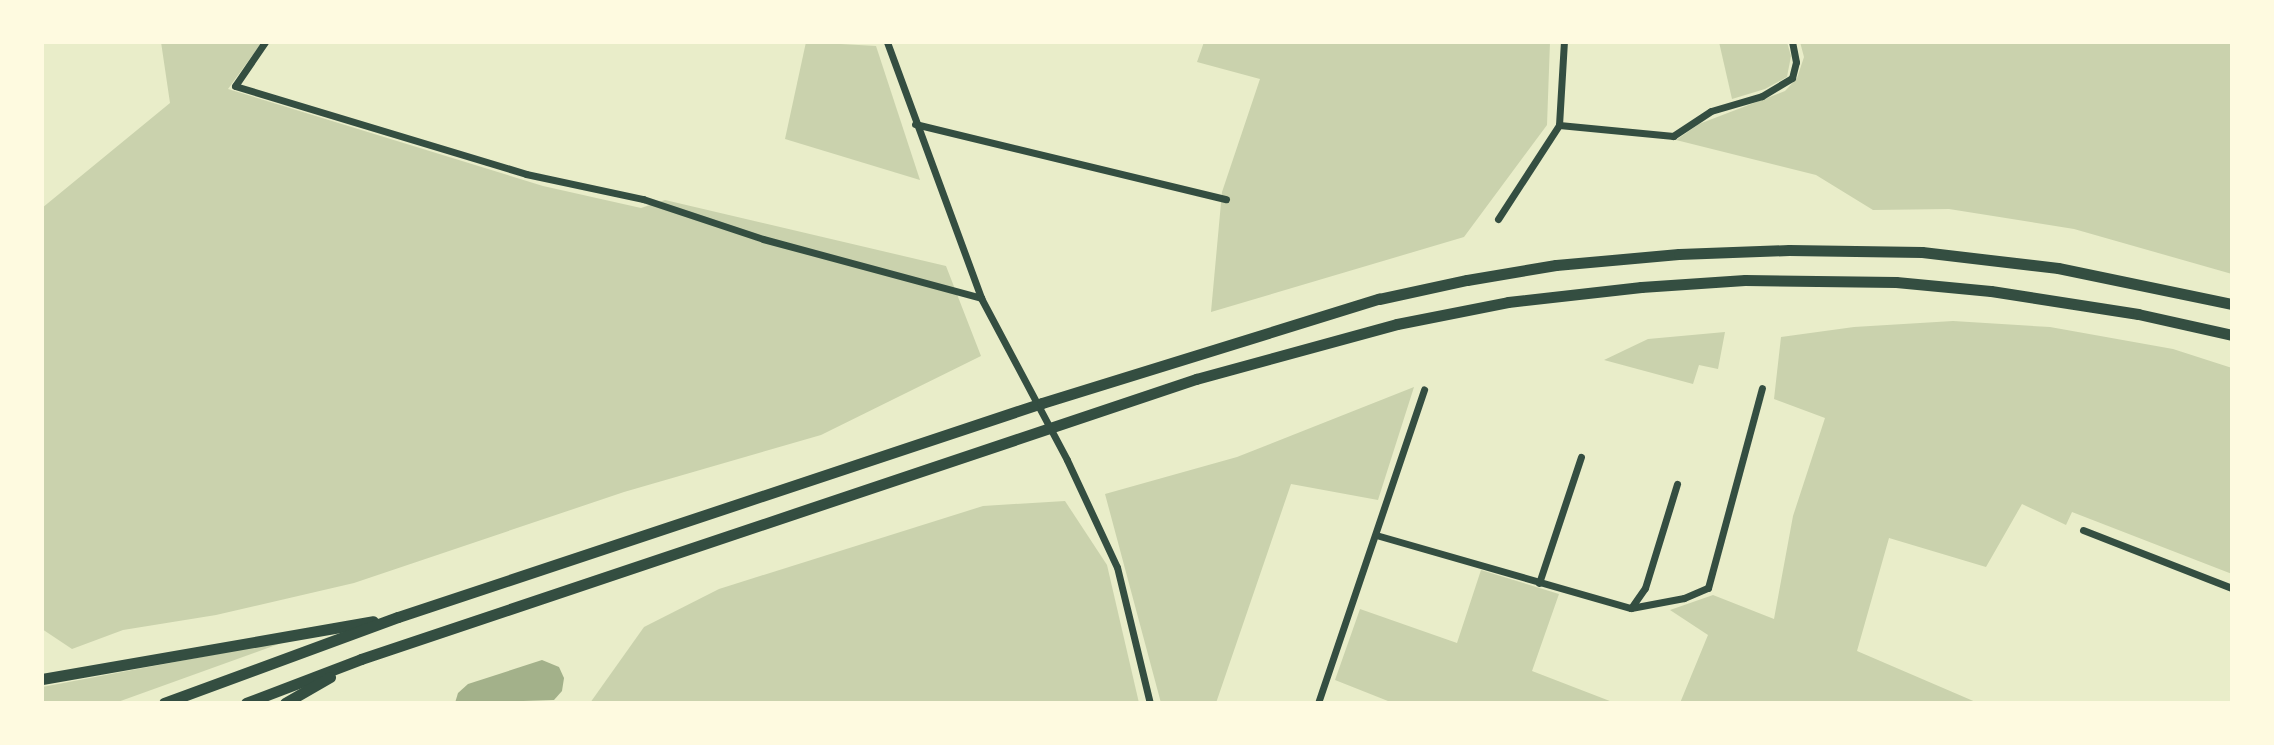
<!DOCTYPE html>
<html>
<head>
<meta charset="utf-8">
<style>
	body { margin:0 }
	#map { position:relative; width:2274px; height:745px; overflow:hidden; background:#e9edc9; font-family:Signika,sans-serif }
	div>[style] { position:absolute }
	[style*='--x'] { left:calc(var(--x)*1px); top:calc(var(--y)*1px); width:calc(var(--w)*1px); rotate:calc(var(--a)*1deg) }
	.green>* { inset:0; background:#cad2ad }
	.water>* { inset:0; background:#a3b18a }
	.minor>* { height:7px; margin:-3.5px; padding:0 3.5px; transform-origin:3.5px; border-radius:3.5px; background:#344e41 }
	.primary>* { height:11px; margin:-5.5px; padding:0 5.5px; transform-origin:5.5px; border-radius:5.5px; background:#344e41 }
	span { translate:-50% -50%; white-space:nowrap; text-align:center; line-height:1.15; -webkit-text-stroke:6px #fefae0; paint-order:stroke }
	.frame { position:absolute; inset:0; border:44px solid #fefae0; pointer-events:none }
</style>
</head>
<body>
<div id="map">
	<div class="green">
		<i style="clip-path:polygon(161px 42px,262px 42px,228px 89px,543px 186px,641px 208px,665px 200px,946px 266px,981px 356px,821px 435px,624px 492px,354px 583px,216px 615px,123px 630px,72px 649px,42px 629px,42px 208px,170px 103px)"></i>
		<i style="clip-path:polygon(806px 42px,876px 46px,920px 180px,785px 139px)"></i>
		<i style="clip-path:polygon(1204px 42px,1550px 42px,1547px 125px,1464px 237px,1211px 312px,1222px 192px,1260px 79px,1197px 62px)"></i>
		<i style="clip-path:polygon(1719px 42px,1787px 42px,1791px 56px,1787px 77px,1765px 89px,1732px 99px)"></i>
		<i style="clip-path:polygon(1800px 42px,2232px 42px,2232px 274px,2074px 229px,1949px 209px,1873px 210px,1816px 175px,1676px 140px,1699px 124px,1785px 91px,1797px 78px,1804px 57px)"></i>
		<i style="clip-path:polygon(1953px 321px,2050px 327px,2173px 349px,2232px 368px,2232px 574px,2072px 512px,2066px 525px,2022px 504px,1986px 567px,1889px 538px,1857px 651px,1978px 703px,1680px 703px,1708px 635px,1670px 610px,1713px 595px,1774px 619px,1793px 516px,1825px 418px,1774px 399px,1781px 337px,1854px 327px)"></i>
		<i style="clip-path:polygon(1725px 332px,1718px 369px,1699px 365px,1693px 384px,1604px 360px,1648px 339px)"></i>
		<i style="clip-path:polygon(1414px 387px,1378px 500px,1291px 484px,1216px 703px,1161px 703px,1105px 494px,1237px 457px)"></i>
		<i style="clip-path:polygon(1065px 501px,1107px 565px,1139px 703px,590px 703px,644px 627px,719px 589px,983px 506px)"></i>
		<i style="clip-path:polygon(1481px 570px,1559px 594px,1532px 671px,1615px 703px,1393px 703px,1335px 680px,1360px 609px,1457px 643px)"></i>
		<i style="clip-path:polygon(287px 641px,115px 703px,42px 703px,42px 687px)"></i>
	</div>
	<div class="water">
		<i style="clip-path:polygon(542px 660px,559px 667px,564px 678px,562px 691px,554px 700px,455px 703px,458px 693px,468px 684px)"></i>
	</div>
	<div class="minor">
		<i style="--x:265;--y:42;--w:53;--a:124.3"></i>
		<i style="--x:235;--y:86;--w:304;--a:16.8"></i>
		<i style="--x:526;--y:174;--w:120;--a:12.1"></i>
		<i style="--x:643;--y:199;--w:126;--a:18.4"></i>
		<i style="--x:763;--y:239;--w:226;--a:15.1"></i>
		<i style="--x:887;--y:42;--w:273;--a:69.8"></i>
		<i style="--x:981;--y:298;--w:183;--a:62"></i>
		<i style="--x:1067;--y:460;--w:118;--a:65"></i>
		<i style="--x:1117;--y:567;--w:140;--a:76.4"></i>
		<i style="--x:915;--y:124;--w:320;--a:13.6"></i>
		<i style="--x:1559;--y:125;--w:115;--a:5.5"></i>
		<i style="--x:1673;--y:136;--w:45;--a:-33.3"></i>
		<i style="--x:1711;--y:111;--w:53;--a:-16.4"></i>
		<i style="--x:1762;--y:96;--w:35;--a:-31"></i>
		<i style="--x:1792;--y:78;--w:16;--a:-76"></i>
		<i style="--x:1796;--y:62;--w:20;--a:-101"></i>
		<i style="--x:1498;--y:219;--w:112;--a:-57"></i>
		<i style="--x:1559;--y:125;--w:83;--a:-86.6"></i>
		<i style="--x:2083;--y:530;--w:160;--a:21.3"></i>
		<i style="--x:1376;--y:535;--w:265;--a:16"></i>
		<i style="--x:1631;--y:608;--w:24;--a:-55"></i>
		<i style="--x:1645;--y:588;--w:109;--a:-72.9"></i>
		<i style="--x:1539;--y:583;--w:133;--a:-71.6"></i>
		<i style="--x:1631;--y:608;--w:54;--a:-10.7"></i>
		<i style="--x:1684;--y:598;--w:26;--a:-23"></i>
		<i style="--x:1708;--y:588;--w:207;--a:-74.9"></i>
		<i style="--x:1318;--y:703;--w:331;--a:-71.3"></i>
	</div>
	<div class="primary">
		<i style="--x:42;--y:679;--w:336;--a:-9.9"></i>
		<i style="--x:164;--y:703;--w:249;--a:-20.2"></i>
		<i style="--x:398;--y:617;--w:679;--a:-18.38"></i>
		<i style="--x:1042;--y:403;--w:353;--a:-17.2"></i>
		<i style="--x:1379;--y:299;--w:90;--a:-12.2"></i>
		<i style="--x:1467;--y:280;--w:90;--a:-9.6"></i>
		<i style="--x:1556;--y:265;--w:123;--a:-5.1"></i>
		<i style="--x:1679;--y:254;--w:110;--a:-2.1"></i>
		<i style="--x:1789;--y:250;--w:133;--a:0.9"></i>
		<i style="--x:1922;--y:252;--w:137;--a:6.7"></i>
		<i style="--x:2058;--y:268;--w:178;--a:11.7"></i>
		<i style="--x:246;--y:703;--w:123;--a:-20.9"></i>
		<i style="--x:361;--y:659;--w:881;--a:-18.54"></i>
		<i style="--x:1196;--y:379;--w:208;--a:-15.3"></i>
		<i style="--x:1397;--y:324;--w:113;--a:-11.2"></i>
		<i style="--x:1508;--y:302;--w:134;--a:-6.4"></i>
		<i style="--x:1641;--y:287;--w:104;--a:-3.9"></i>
		<i style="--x:1745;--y:280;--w:151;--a:0.8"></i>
		<i style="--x:1896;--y:282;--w:95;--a:5.4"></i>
		<i style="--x:1991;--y:291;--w:149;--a:8.9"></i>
		<i style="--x:2138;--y:314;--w:96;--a:12.6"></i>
		<i style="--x:285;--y:703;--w:52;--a:-30"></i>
	</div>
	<div class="frame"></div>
</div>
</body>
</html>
